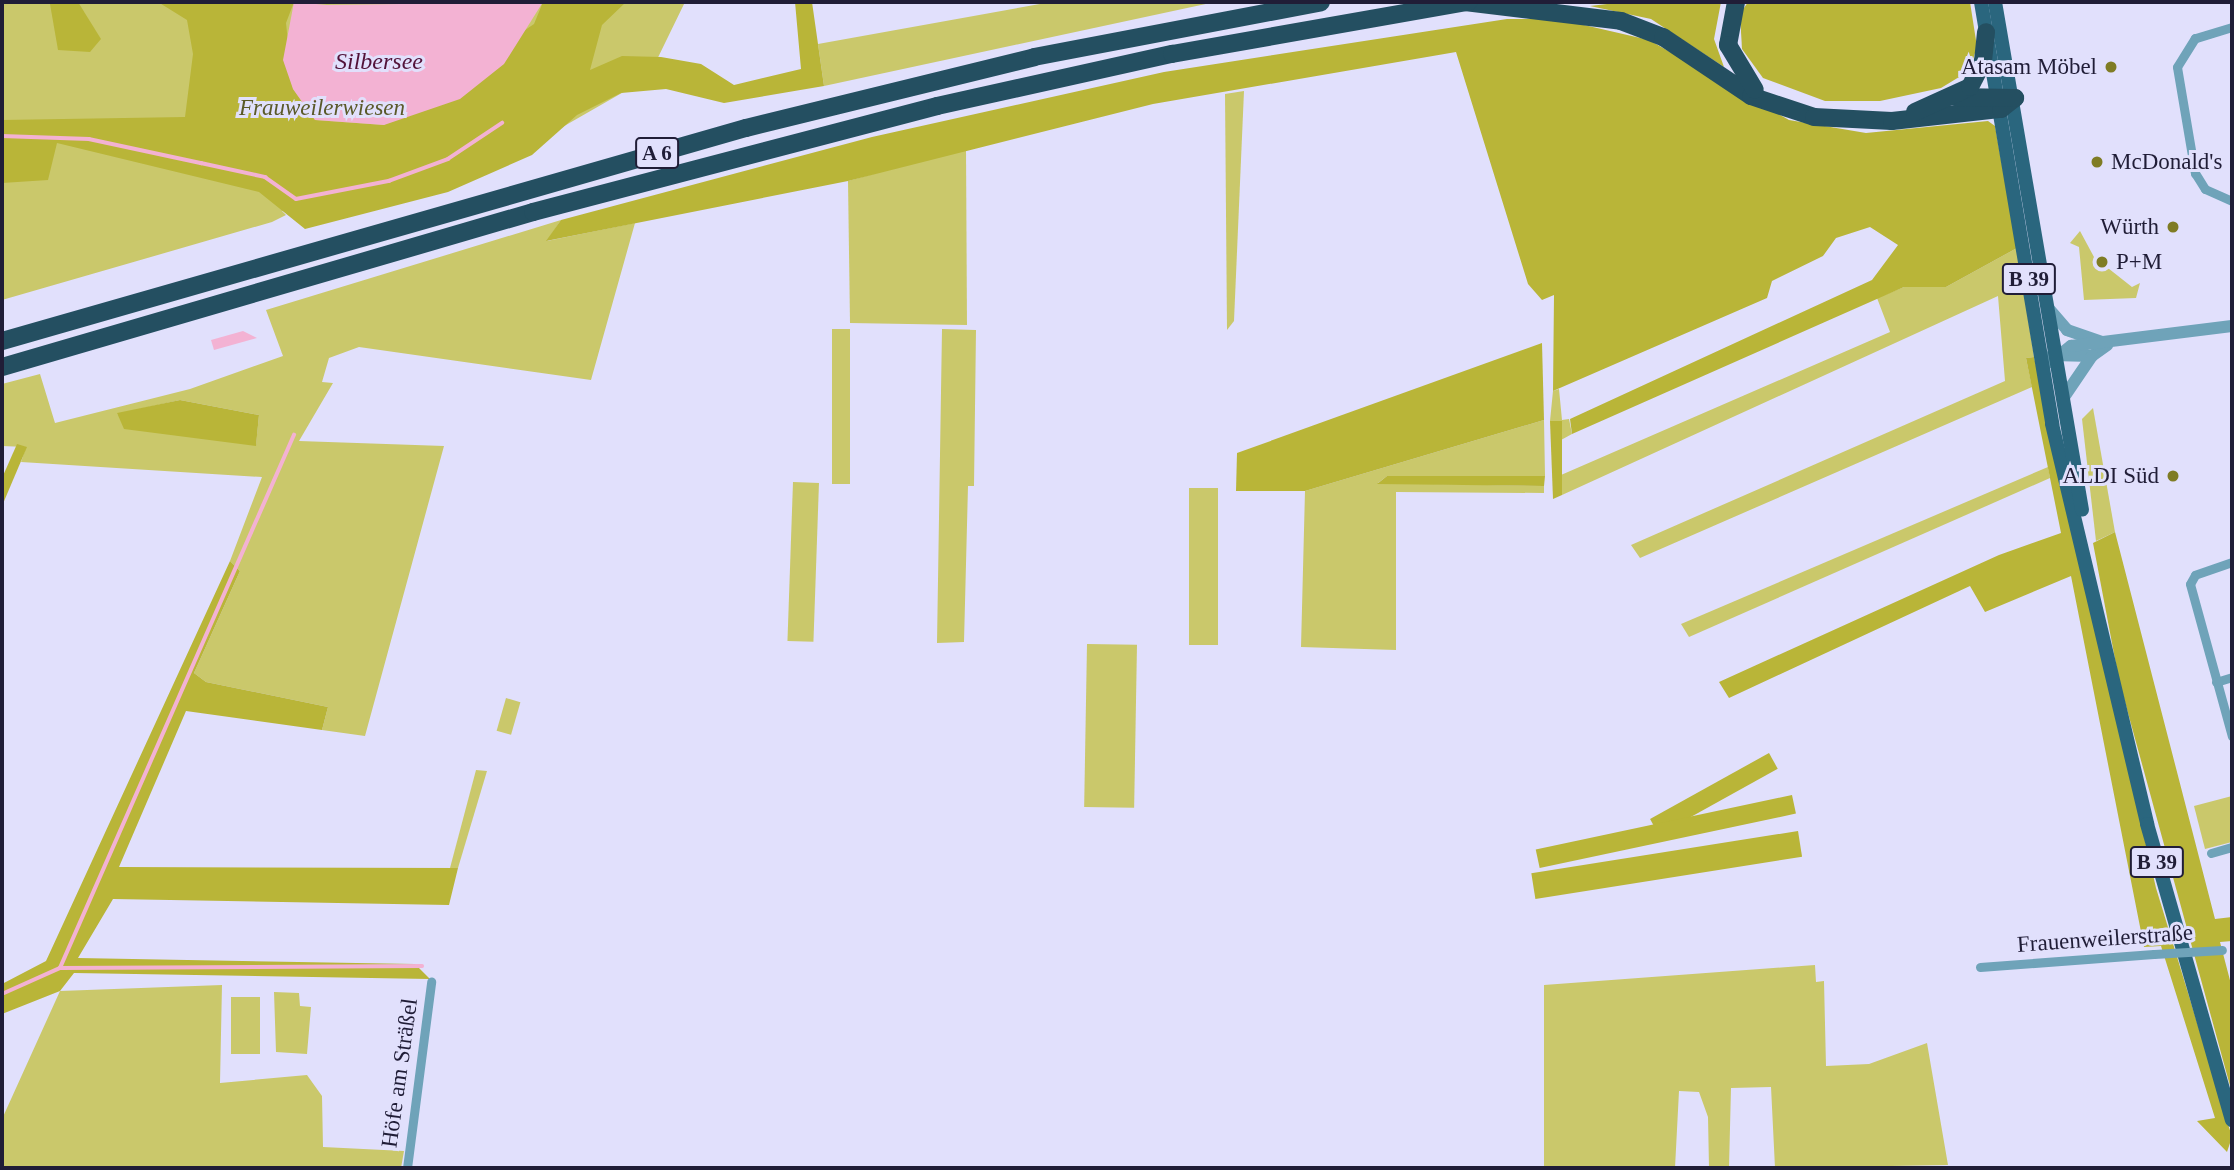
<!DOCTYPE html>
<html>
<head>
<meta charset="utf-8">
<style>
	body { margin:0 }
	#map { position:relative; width:2234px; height:1170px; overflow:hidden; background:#e1e0fc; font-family:Georgia,serif }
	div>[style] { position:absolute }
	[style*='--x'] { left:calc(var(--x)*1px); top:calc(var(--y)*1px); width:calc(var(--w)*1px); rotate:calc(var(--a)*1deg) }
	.green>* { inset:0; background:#cac86b; transform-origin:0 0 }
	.forest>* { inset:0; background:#b9b538; transform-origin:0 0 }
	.water>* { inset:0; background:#f3b2d3 }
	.stream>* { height:3.5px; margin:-1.75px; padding:0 1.75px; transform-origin:1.75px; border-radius:1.75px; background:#f3b2d3 }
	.minor>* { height:9px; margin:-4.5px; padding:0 4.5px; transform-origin:4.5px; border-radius:4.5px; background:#6fa3b9 }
	.tertiary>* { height:12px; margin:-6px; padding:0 6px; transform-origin:6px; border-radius:6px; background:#6fa3b9 }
	.primary>* { height:14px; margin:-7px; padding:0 7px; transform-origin:7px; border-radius:7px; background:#2a667e }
	.motorway>* { height:18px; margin:-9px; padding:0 9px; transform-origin:9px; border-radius:9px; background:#244f61 }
	.minor-bridge>* { height:9px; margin:-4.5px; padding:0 4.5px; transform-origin:4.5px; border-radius:4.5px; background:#6fa3b9 }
	.dots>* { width:19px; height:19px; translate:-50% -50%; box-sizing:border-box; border:4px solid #e1e0fc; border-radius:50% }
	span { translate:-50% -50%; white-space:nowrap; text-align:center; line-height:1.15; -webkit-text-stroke:6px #e1e0fc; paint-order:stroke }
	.shield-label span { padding:2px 5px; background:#e1e0fc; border:2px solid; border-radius:5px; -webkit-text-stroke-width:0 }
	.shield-label { font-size:21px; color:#201d37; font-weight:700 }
	.poi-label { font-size:23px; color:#201d37 }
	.right { translate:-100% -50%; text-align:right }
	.left { translate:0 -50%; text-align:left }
	.park-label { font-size:23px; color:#5a5929; font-style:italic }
	.street-label { font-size:23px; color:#201d37 }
	.water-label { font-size:24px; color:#521239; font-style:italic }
	.frame { position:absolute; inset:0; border:4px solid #201d37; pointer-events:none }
</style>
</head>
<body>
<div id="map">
	<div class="green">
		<i style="clip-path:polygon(2px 2px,685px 2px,648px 78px,559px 129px,282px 211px,286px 215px,272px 222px,2px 300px)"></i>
		<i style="clip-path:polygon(1051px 2px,1215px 2px,824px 86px,818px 44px)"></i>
		<i style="clip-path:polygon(1244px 91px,1234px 321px,1227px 330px,1225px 94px)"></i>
		<i style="clip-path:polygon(966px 148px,967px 325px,850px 323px,848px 181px)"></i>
		<i style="clip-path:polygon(evenodd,561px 220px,547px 241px,635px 223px,591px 380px,359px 347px,329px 358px,322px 382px,333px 383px,299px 441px,444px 446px,365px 736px,322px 730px,328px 707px,206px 682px,194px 673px,240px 571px,230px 561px,262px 477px,21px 462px,26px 447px,2px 446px,2px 384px,40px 374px,55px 423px,190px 389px,283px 356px,266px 310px,561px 220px,180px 400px,259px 415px,256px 445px,117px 414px,180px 400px)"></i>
		<i style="clip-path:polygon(2080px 231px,2094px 257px,2132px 287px,2140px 283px,2136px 298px,2084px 300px,2079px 247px,2070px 243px)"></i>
		<i style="clip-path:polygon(2017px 248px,2034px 357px,2026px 358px,2032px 387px,1640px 558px,1631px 545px,2005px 381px,1998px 296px,1562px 495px,1561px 475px,1890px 332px,1877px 298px,1904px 287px,1946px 287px)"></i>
		<i style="left:832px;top:329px;width:18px;height:155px"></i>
		<i style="clip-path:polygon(942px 329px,976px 330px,974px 486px,968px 486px,964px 642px,937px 643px)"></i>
		<i style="clip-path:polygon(1559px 389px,1562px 420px,1569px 419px,1572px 434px,1561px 440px,1561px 421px,1550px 421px,1553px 391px)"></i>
		<i style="clip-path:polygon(2093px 408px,2115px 532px,2096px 541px,2082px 419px)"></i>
		<i style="clip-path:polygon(1544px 420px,1545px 476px,1387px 476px,1378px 483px,1544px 486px,1544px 493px,1396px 492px,1396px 650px,1301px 647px,1305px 491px)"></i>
		<i style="clip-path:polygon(2048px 467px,2050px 478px,1689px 637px,1681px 624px)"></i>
		<i style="left:793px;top:482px;width:26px;height:159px;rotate:2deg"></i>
		<i style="left:1189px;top:488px;width:29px;height:157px"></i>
		<i style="left:1087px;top:644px;width:50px;height:163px;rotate:1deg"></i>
		<i style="left:506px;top:698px;width:15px;height:34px;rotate:16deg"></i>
		<i style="clip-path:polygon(476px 770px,487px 771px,458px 868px,450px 868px)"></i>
		<i style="clip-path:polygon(2232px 796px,2232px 842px,2205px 849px,2194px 806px)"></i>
		<i style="clip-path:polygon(1815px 965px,1816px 982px,1824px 981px,1826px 1066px,1869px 1064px,1927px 1043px,1948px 1165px,1775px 1168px,1771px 1087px,1731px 1088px,1729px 1168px,1709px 1168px,1708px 1117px,1699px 1092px,1679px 1091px,1675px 1168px,1544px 1168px,1544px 985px)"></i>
		<i style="clip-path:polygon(222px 985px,220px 1083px,307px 1075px,322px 1096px,323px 1147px,404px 1151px,401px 1168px,2px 1168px,2px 1119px,60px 991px)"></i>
		<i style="clip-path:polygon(274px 992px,299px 993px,300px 1006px,311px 1007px,307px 1054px,276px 1052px)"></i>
		<i style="left:231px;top:997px;width:29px;height:57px"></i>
	</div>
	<div class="forest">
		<i style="clip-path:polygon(78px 2px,101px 39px,90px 52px,58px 50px,50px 4px)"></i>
		<i style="clip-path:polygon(158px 2px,294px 2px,286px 23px,293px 89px,315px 120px,384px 125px,534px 24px,543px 2px,626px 2px,602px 25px,590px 70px,622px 56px,661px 57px,701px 64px,734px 85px,801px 69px,795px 2px,812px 2px,824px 86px,724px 103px,666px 89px,621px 93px,577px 115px,532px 155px,448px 192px,305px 229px,259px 192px,57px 143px,48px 180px,2px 183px,2px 120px,185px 117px,193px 54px,187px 20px)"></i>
		<i style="clip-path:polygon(1624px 2px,1721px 2px,1714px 39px,1724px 67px,1651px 19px,1590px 6px)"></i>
		<i style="clip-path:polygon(1748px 2px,1970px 2px,1977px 47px,1969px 71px,1941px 88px,1880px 101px,1825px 101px,1763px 78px,1742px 49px,1740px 14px)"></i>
		<i style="clip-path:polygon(1507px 19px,1558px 19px,1649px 40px,1789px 120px,1866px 133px,1988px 121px,1995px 126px,2017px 248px,1946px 287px,1904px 287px,1572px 434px,1570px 419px,1872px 280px,1898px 245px,1870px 227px,1836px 238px,1823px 256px,1772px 281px,1767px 298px,1553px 391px,1554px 295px,1542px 300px,1528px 284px,1456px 52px,1153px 104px,848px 181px,546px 241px,561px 220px,872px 137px,1164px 72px)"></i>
		<i style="clip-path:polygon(1542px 343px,1544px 420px,1305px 491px,1236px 491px,1237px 453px)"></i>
		<i style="clip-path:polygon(2034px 357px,2156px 888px,2232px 1137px,2227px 1152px,2197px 1121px,2215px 1118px,2161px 946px,2144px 947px,2071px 576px,1985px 612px,1970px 586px,1729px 698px,1719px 682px,1999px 555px,2061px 533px,2026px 358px)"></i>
		<i style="clip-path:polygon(180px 400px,259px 415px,256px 446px,124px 429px,117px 413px)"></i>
		<i style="clip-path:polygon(1550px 421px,1562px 421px,1562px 495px,1553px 499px)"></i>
		<i style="clip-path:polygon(17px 444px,27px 447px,2px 506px,2px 478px)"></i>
		<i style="clip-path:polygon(1387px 476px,1545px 476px,1544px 486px,1377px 484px)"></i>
		<i style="clip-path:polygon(2115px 532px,2215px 919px,2232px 917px,2232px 941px,2220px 942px,2232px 988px,2232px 1093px,2119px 680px,2093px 543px)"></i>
		<i style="clip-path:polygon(230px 561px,240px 571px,194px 673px,206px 682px,328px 707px,322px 730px,186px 711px,119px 867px,458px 868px,449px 905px,113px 899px,78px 958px,415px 964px,430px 979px,74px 973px,60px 991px,2px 1014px,2px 984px,46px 961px)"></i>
		<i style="left:1769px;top:753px;width:18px;height:136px;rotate:61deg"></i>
		<i style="left:1792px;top:795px;width:19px;height:262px;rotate:78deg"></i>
		<i style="left:1798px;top:831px;width:26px;height:270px;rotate:81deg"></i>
	</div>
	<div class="water">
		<i style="clip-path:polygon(294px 2px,327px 5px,543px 2px,504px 64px,460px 99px,384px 125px,315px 120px,293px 89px,283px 60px)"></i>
		<i style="clip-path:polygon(243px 331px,257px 338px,214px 350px,211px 340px)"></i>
	</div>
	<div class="stream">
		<i style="--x:2;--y:136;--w:87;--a:2"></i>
		<i style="--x:89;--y:139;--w:115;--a:12.1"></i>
		<i style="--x:201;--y:163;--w:66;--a:12.3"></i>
		<i style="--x:265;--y:177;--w:38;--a:35"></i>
		<i style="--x:296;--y:199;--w:95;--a:-11"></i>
		<i style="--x:389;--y:181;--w:63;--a:-20.4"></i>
		<i style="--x:448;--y:159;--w:65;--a:-33.7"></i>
		<i style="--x:60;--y:968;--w:362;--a:-0.3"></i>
		<i style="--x:2;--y:994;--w:64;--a:-24.1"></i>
		<i style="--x:60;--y:968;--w:582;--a:-66.3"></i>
	</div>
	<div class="minor">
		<i style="--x:2232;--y:27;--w:39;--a:163"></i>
		<i style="--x:2195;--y:38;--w:34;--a:122"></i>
		<i style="--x:2177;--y:67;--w:108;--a:80.4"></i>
		<i style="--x:2195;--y:173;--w:19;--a:58"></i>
		<i style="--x:2205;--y:189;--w:30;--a:24"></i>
		<i style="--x:2232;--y:562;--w:39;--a:161"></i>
		<i style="--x:2195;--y:575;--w:10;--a:119"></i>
		<i style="--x:2190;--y:584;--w:158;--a:74.6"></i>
		<i style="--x:2216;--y:682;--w:17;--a:-17"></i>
		<i style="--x:2211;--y:853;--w:22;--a:-16"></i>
		<i style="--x:1980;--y:967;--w:174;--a:-4.3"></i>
		<i style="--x:407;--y:1168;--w:188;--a:-82.6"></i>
	</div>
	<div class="tertiary">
		<i style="--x:2049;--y:309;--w:28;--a:49"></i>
		<i style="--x:2067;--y:330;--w:36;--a:19"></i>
		<i style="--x:2052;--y:355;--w:40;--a:1.4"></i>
		<i style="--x:2092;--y:356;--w:19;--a:-36"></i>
		<i style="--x:2051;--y:362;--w:26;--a:-39"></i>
		<i style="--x:2071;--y:346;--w:162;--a:-7.1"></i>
		<i style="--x:2064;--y:397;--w:50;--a:-55.7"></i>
	</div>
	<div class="primary">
		<i style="--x:1981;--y:2;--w:428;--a:80.4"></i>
		<i style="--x:2052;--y:424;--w:411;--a:76.6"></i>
		<i style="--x:2147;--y:824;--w:308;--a:74"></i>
		<i style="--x:1995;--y:2;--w:515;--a:80.28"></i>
	</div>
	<div class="motorway">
		<i style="--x:1465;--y:2;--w:157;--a:6.9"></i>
		<i style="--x:1621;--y:21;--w:45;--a:20.9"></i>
		<i style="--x:1663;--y:37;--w:106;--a:33.8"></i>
		<i style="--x:1751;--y:96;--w:66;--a:18.4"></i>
		<i style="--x:1814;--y:117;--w:78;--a:2.9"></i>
		<i style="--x:1892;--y:121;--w:110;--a:-6.3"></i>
		<i style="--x:2001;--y:109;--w:18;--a:-38"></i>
		<i style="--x:2015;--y:98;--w:59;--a:-179"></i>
		<i style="--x:1736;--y:2;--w:44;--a:100.5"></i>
		<i style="--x:1728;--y:45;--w:52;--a:59"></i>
		<i style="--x:1915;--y:112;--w:60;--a:-24.4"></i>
		<i style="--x:1970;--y:87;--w:29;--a:-63"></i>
		<i style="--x:1983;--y:61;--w:29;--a:-84"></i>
		<i style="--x:2;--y:341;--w:774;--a:-15.98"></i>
		<i style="--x:746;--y:128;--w:297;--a:-13.8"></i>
		<i style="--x:1034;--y:57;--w:292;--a:-10.8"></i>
		<i style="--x:2;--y:367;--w:553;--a:-16.27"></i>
		<i style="--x:533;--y:212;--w:418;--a:-14.7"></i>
		<i style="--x:937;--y:106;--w:241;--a:-12.5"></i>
		<i style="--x:1172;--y:54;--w:301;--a:-10"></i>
	</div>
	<div class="minor-bridge">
		<i style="--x:2154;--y:954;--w:68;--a:-3.4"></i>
	</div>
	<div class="dots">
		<i style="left:2111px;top:67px;background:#7f7c24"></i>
		<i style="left:2097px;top:162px;background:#7f7c24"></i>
		<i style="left:2173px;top:227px;background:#7f7c24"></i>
		<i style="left:2102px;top:262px;background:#7f7c24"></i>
		<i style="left:2173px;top:476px;background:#7f7c24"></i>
	</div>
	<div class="shield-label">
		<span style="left:657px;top:153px">A 6</span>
		<span style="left:2029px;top:279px">B 39</span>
		<span style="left:2157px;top:862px">B 39</span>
	</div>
	<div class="poi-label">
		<span class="right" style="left:2097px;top:67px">Atasam Möbel</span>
		<span class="left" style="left:2111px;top:162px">McDonald's</span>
		<span class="right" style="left:2159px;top:227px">Würth</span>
		<span class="left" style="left:2116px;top:262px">P+M</span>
		<span class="right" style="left:2159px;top:476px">ALDI Süd</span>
	</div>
	<div class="park-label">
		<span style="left:322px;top:108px">Frauweilerwiesen</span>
	</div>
	<div class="street-label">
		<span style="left:2105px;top:939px;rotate:-4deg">Frauenweilerstraße</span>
		<span style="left:400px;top:1073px;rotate:-82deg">Höfe am Sträßel</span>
	</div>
	<div class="water-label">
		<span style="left:379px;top:62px">Silbersee</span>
	</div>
	<div class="frame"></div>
</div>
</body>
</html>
